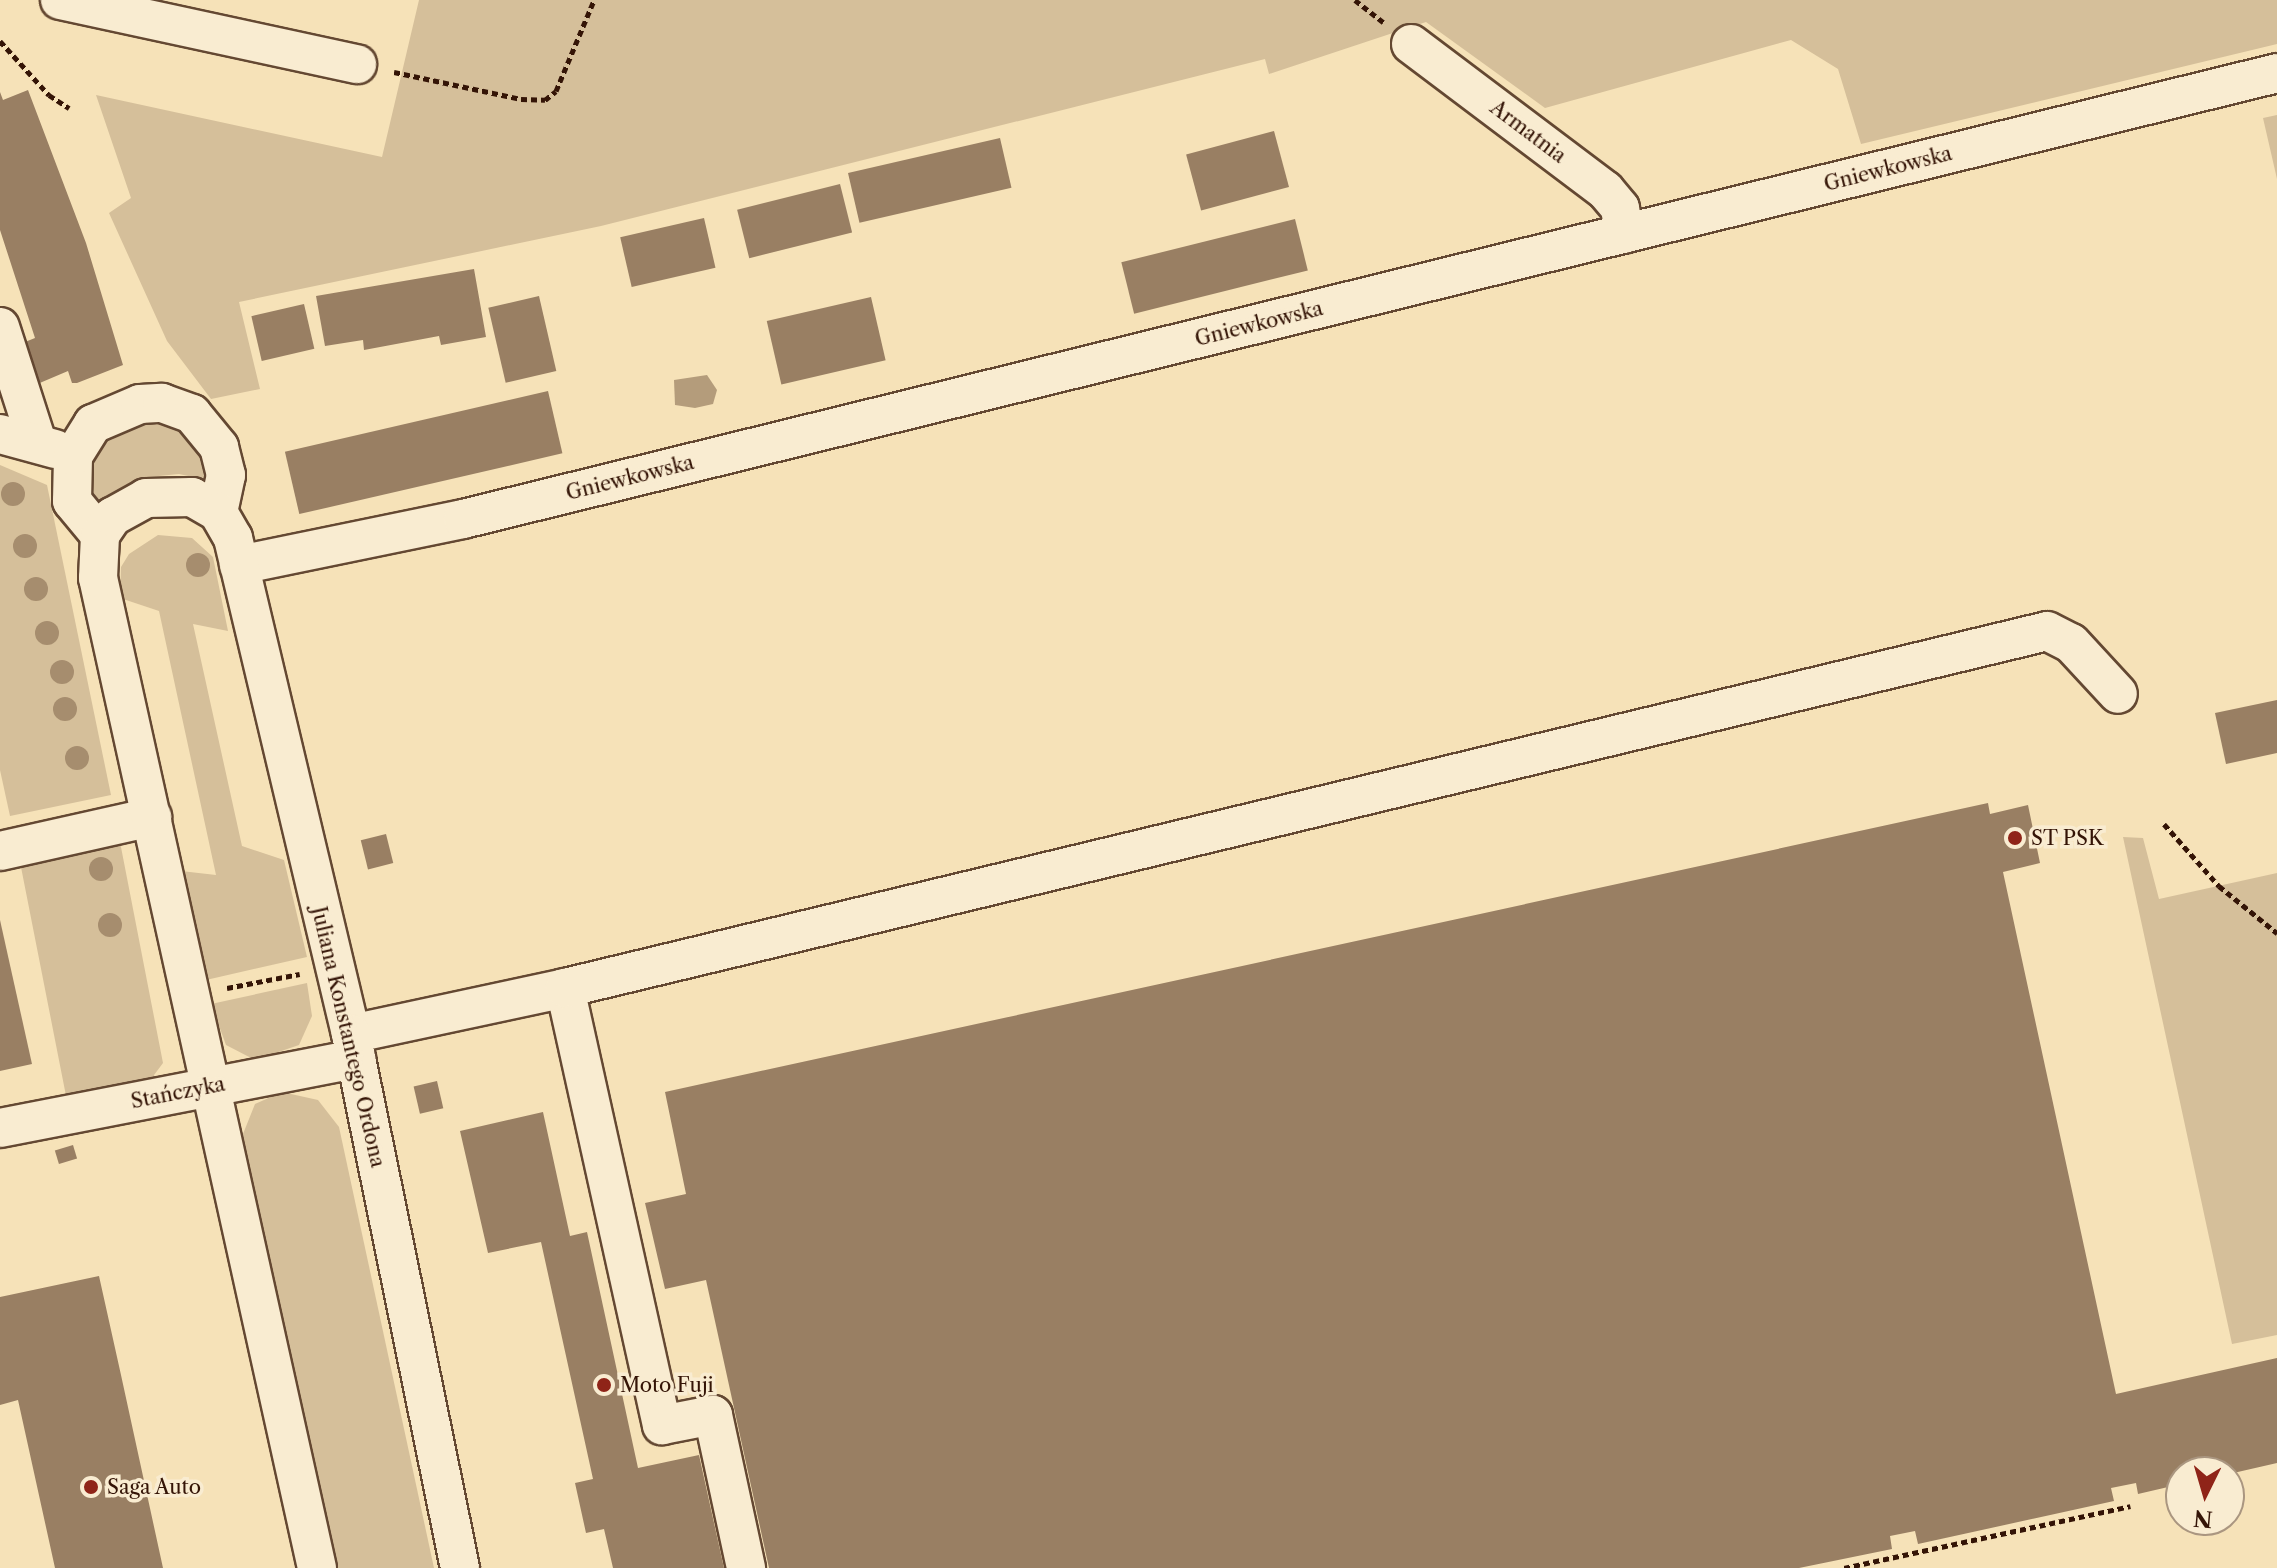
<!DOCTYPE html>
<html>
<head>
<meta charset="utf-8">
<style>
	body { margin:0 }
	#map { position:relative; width:2277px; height:1568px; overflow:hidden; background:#f6e2b8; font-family:"Libre Caslon Text",serif }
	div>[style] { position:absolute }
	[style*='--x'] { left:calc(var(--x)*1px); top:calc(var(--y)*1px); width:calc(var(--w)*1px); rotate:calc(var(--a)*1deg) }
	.green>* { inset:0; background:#d5bf9a }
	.water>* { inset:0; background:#b49c7b }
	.building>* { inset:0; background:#997f63; transform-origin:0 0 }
	.path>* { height:5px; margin-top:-2.5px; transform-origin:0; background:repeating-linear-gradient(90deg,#341406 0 6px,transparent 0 10px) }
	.roads { filter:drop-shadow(2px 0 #644832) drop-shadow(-2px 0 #644832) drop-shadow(0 2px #644832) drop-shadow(0 -2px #644832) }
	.minor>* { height:38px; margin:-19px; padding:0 19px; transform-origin:19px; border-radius:19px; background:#f9ecd1 }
	.trees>* { width:24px; height:24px; margin:-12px; border-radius:50%; background:#a68d6e }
	.dots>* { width:22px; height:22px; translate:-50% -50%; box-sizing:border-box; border:4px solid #f9ecd1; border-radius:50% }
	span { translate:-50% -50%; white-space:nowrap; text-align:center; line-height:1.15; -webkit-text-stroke:7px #f9ecd1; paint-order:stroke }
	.street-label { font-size:20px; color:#341406 }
	.poi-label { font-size:20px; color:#341406 }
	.left { translate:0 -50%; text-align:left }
	.north { position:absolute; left:2165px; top:1456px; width:80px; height:80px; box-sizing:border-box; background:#f9ecd1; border:2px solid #aa9680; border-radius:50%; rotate:185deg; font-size:22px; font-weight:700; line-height:32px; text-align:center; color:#341406 }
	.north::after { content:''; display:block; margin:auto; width:28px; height:36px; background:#8f2418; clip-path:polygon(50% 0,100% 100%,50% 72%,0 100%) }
</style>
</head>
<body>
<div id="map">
	<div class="green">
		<i style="clip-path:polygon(419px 0,2277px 0,2277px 44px,1861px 144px,1838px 69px,1791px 40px,1545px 108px,1426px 22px,1269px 74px,1265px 59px,601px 226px,239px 302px,260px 389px,211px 399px,167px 341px,109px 213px,131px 198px,96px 95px,382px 157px)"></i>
		<i style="clip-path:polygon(2277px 115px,2277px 179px,2263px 118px)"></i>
		<i style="clip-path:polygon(162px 422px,178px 429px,200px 451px,207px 480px,179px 474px,138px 478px,89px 507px,87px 467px,106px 433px,125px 423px)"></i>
		<i style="clip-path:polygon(0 465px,47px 485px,111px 795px,10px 816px,0 770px)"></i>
		<i style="clip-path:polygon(158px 535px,192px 538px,213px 557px,228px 631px,193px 624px,242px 846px,284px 860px,307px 957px,206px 980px,181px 871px,216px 875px,159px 611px,120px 598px,121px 567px,129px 554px)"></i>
		<i style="clip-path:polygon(2123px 837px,2143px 838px,2159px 899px,2277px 873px,2277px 1335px,2232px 1344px)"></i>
		<i style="clip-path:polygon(120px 842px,163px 1063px,154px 1075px,156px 1089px,68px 1106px,20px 862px)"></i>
		<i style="clip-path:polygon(307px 983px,312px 1016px,299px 1045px,255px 1060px,226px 1045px,211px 1004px)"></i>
		<i style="clip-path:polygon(282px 1092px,318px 1100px,339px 1127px,434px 1568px,333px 1568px,241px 1139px,255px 1104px)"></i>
	</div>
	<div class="water">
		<i style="clip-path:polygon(707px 375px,717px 390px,713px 404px,695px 408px,675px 405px,674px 380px)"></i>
	</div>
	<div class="building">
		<i style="clip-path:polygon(28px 90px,86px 243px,123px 365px,77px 383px,72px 383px,68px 371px,35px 385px,20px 344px,35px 338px,0 230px,0 92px,3px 100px)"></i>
		<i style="left:1274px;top:131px;width:58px;height:91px;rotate:75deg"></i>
		<i style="left:1000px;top:138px;width:51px;height:156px;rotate:77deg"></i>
		<i style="left:840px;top:184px;width:50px;height:106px;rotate:76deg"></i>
		<i style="left:704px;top:218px;width:51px;height:86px;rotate:77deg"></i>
		<i style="left:1295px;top:219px;width:53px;height:179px;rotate:76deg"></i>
		<i style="clip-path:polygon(474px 269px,486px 337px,441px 345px,439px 336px,364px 350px,363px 340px,325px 346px,316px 296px)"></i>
		<i style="left:539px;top:296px;width:77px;height:52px;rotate:77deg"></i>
		<i style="left:871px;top:297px;width:65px;height:107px;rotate:77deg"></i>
		<i style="left:304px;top:304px;width:46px;height:54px;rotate:77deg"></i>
		<i style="left:548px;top:391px;width:64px;height:270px;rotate:77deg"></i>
		<i style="clip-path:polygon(2277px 700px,2277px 753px,2226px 764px,2215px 713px)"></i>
		<i style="clip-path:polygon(1988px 803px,1990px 814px,2028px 805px,2040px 863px,2003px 872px,2116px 1394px,2277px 1358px,2277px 1463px,2229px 1474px,2181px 1472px,2181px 1484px,2138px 1494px,2136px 1483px,2111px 1488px,2114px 1501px,1918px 1544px,1915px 1531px,1890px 1536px,1892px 1549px,1799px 1568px,769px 1568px,706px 1280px,665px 1289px,645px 1203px,686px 1194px,665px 1092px)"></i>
		<i style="left:386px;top:834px;width:30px;height:26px;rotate:76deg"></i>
		<i style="clip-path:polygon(0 920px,32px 1064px,0 1071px)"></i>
		<i style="left:437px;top:1081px;width:28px;height:24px;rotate:77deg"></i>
		<i style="clip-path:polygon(543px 1112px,570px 1236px,587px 1232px,638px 1468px,699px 1455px,724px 1568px,613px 1568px,604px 1529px,586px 1533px,575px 1483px,593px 1479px,541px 1242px,488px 1253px,460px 1131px)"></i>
		<i style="left:73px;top:1145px;width:14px;height:19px;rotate:73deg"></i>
		<i style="clip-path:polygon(99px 1276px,121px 1375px,163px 1568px,55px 1568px,18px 1400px,0 1405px,0 1297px)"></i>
	</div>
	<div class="path">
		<i style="--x:1355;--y:0;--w:36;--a:38"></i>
		<i style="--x:0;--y:41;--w:73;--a:47.8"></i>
		<i style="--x:49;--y:95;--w:24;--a:33"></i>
		<i style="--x:394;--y:72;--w:130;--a:12"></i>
		<i style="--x:521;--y:99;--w:24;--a:2"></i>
		<i style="--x:545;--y:100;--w:14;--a:-39"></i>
		<i style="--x:556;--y:91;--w:99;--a:-67.3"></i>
		<i style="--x:2164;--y:824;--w:83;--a:48.4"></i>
		<i style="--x:2219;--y:886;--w:75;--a:39"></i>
		<i style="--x:227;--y:988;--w:74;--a:-10.9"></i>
		<i style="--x:1844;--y:1568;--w:293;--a:-12.2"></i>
	</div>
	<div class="roads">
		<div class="minor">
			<i style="--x:60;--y:0;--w:304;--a:12.2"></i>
			<i style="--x:1411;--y:44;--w:243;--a:37"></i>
			<i style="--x:1605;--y:190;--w:23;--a:50"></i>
			<i style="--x:1620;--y:208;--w:26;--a:81"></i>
			<i style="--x:0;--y:327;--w:121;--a:72.2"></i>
			<i style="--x:0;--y:434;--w:57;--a:15.3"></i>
			<i style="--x:100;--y:535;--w:44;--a:-129.5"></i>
			<i style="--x:72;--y:501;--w:45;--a:-88.7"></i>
			<i style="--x:73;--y:456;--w:38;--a:-58"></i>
			<i style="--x:93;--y:424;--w:51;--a:-23.1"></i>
			<i style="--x:140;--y:404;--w:22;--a:-3"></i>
			<i style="--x:162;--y:403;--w:32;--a:20"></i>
			<i style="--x:192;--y:414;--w:43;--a:50.7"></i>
			<i style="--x:219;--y:447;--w:29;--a:76"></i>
			<i style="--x:226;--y:475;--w:38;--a:102"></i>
			<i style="--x:239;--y:565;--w:229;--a:-11.6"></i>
			<i style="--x:463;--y:519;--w:1868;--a:-13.81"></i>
			<i style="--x:0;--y:851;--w:156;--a:-12.6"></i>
			<i style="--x:565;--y:988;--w:448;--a:77.5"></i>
			<i style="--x:662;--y:1425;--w:52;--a:-11.1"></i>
			<i style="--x:713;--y:1415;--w:157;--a:77.8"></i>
			<i style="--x:351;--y:1034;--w:219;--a:-12.1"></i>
			<i style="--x:565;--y:988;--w:1524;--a:-13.54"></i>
			<i style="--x:2047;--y:631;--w:27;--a:27"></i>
			<i style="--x:2071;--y:643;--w:69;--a:47.3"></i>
			<i style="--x:0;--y:1128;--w:363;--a:-11"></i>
			<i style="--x:317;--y:1568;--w:1014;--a:-102.47"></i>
			<i style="--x:98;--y:578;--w:43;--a:-87.3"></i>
			<i style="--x:100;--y:535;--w:22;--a:-56"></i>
			<i style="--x:112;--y:517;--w:39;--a:-29"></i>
			<i style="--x:146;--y:498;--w:46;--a:-1.2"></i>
			<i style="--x:192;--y:497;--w:30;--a:30"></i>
			<i style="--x:218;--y:512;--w:30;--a:60"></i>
			<i style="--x:233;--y:538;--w:510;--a:76.62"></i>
			<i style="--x:351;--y:1034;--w:545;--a:78.46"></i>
		</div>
	</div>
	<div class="trees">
		<i style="left:13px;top:494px"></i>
		<i style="left:25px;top:546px"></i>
		<i style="left:198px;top:565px"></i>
		<i style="left:36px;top:589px"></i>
		<i style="left:47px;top:633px"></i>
		<i style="left:62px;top:672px"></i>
		<i style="left:65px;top:709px"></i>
		<i style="left:77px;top:758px"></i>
		<i style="left:101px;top:869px"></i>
		<i style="left:110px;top:925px"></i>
	</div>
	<div class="dots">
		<i style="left:2015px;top:838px;background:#8f2418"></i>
		<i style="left:604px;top:1385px;background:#8f2418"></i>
		<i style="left:91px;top:1487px;background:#8f2418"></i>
	</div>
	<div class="street-label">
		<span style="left:1528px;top:132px;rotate:37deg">Armatnia</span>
		<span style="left:1888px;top:169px;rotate:-14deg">Gniewkowska</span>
		<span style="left:1259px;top:324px;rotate:-14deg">Gniewkowska</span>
		<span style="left:630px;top:478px;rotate:-14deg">Gniewkowska</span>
		<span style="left:348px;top:1037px;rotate:77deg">Juliana Konstantego Ordona</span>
		<span style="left:178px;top:1093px;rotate:-11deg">Stańczyka</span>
	</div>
	<div class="poi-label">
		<span class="left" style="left:2031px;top:838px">ST PSK</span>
		<span class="left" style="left:620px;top:1385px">Moto Fuji</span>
		<span class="left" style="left:107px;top:1487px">Saga Auto</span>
	</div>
	<div class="north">N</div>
</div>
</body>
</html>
